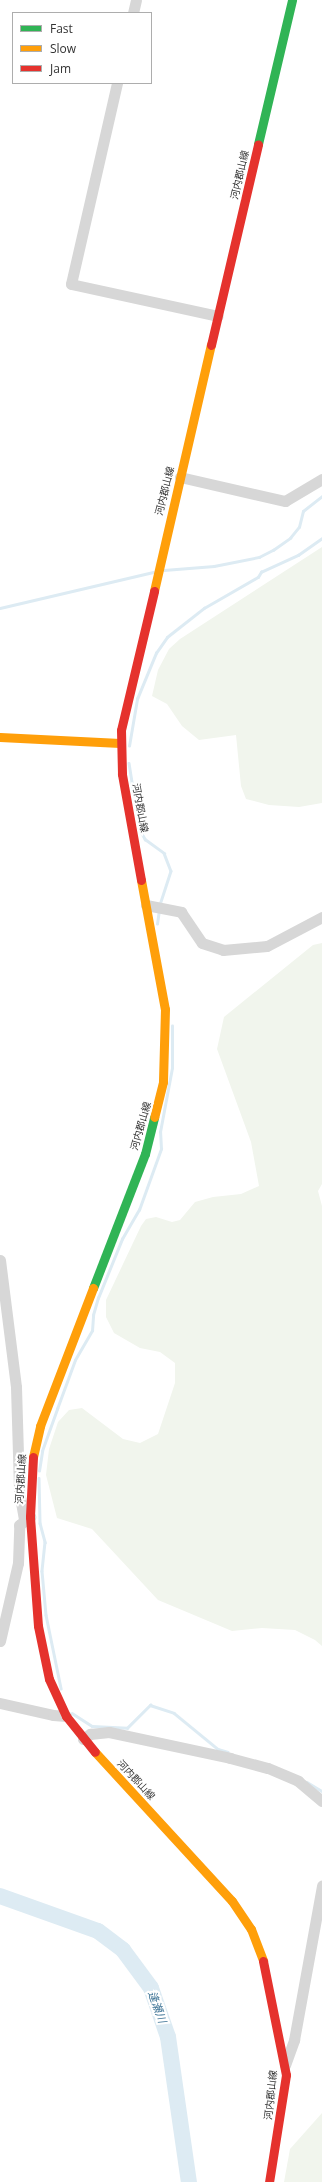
<!DOCTYPE html>
<html>
<head>
<meta charset="utf-8">
<style>
	body { margin:0 }
	#map { position:relative; width:322px; height:2182px; overflow:hidden; background:#fff; font-family:"Open Sans","Noto Sans JP",sans-serif }
	div>[style] { position:absolute }
	[style*='--x'] { left:calc(var(--x)*1px); top:calc(var(--y)*1px); width:calc(var(--w)*1px); rotate:calc(var(--a)*1deg) }
	.green>* { inset:0; background:#f1f5ed }
	.stream>* { height:2.5px; margin:-1.25px; padding:0 1.25px; transform-origin:1.25px; border-radius:1.25px; background:#ddebf3 }
	.river>* { height:16px; margin:-8px; padding:0 8px; transform-origin:8px; border-radius:8px; background:#ddebf3 }
	.street>* { height:11px; margin:-5.5px; padding:0 5.5px; transform-origin:5.5px; border-radius:5.5px; background:#d7d7d7 }
	.fast>* { height:9px; margin:-4.5px; padding:0 4.5px; transform-origin:4.5px; border-radius:4.5px; background:#30b455 }
	.slow>* { height:9px; margin:-4.5px; padding:0 4.5px; transform-origin:4.5px; border-radius:4.5px; background:#ff9f0a }
	.jam>* { height:9px; margin:-4.5px; padding:0 4.5px; transform-origin:4.5px; border-radius:4.5px; background:#e5322d }
	span { translate:-50% -50%; white-space:nowrap; text-align:center; line-height:1.15; -webkit-text-stroke:4px #fff; paint-order:stroke }
	.street-label { font-size:10px; color:#333 }
	.water-label { font-size:11px; color:#3f7597; font-style:italic }
	.legend { position:absolute; left:12px; top:12px; width:140px; height:72px; box-sizing:border-box; background:#fff; border:1px solid #adadad; margin:0; padding:5px 7px; list-style:none; font-size:12px; color:#333 }
	.legend li { display:flex; align-items:center; gap:8px; height:20px }
	.legend b { width:20px; border:1px solid #adadad }
</style>
</head>
<body>
<div id="map">
	<div class="green">
		<i style="clip-path:polygon(322px 547px,322px 803px,299px 807px,269px 805px,246px 799px,241px 786px,236px 735px,199px 740px,182px 726px,167px 704px,152px 696px,158px 670px,169px 649px,180px 639px)"></i>
		<i style="clip-path:polygon(322px 943px,322px 1184px,318px 1191px,322px 1206px,322px 1646px,315px 1640px,295px 1630px,262px 1628px,232px 1631px,158px 1600px,92px 1529px,57px 1518px,46px 1475px,49px 1449px,58px 1422px,69px 1410px,82px 1408px,123px 1439px,140px 1443px,158px 1434px,175px 1383px,175px 1363px,160px 1352px,140px 1348px,114px 1333px,106px 1317px,106px 1300px,141px 1226px,146px 1219px,156px 1217px,172px 1222px,180px 1220px,195px 1202px,213px 1197px,241px 1194px,259px 1186px,251px 1142px,217px 1049px,224px 1017px,313px 945px)"></i>
		<i style="clip-path:polygon(322px 2113px,322px 2182px,284px 2182px,290px 2149px)"></i>
	</div>
	<div class="stream">
		<i style="--x:164;--y:570;--w:50;--a:-4.6"></i>
		<i style="--x:214;--y:566;--w:46;--a:-11.3"></i>
		<i style="--x:259;--y:557;--w:16;--a:-27"></i>
		<i style="--x:273;--y:550;--w:21;--a:-35"></i>
		<i style="--x:290;--y:538;--w:14;--a:-51"></i>
		<i style="--x:299;--y:527;--w:16;--a:-76"></i>
		<i style="--x:303;--y:511;--w:24;--a:-38"></i>
		<i style="--x:0;--y:608;--w:157;--a:-13.2"></i>
		<i style="--x:129;--y:746;--w:48;--a:-80.3"></i>
		<i style="--x:137;--y:699;--w:50;--a:-67.6"></i>
		<i style="--x:156;--y:653;--w:19;--a:-55"></i>
		<i style="--x:167;--y:637;--w:47;--a:-38.1"></i>
		<i style="--x:204;--y:608;--w:62;--a:-29.9"></i>
		<i style="--x:258;--y:577;--w:6;--a:-59"></i>
		<i style="--x:261;--y:572;--w:41;--a:-24.7"></i>
		<i style="--x:298;--y:555;--w:29;--a:-35"></i>
		<i style="--x:129;--y:763;--w:33;--a:81"></i>
		<i style="--x:139;--y:828;--w:13;--a:61"></i>
		<i style="--x:145;--y:839;--w:24;--a:36"></i>
		<i style="--x:164;--y:853;--w:19;--a:69"></i>
		<i style="--x:171;--y:871;--w:36;--a:108"></i>
		<i style="--x:157;--y:924;--w:14;--a:-82"></i>
		<i style="--x:39;--y:1471;--w:20;--a:-81"></i>
		<i style="--x:42;--y:1451;--w:45;--a:-70.3"></i>
		<i style="--x:57;--y:1409;--w:52;--a:-69.8"></i>
		<i style="--x:75;--y:1360;--w:34;--a:-60"></i>
		<i style="--x:92;--y:1331;--w:16;--a:-86"></i>
		<i style="--x:93;--y:1315;--w:18;--a:-74"></i>
		<i style="--x:98;--y:1298;--w:64;--a:-67.9"></i>
		<i style="--x:122;--y:1239;--w:34;--a:-60"></i>
		<i style="--x:139;--y:1210;--w:65;--a:-70.2"></i>
		<i style="--x:161;--y:1149;--w:17;--a:-93"></i>
		<i style="--x:160;--y:1132;--w:65;--a:-79.4"></i>
		<i style="--x:172;--y:1068;--w:42;--a:-90"></i>
		<i style="--x:39;--y:1478;--w:45;--a:88.7"></i>
		<i style="--x:40;--y:1523;--w:20;--a:75"></i>
		<i style="--x:45;--y:1542;--w:29;--a:96"></i>
		<i style="--x:42;--y:1571;--w:44;--a:84.8"></i>
		<i style="--x:46;--y:1615;--w:75;--a:78.4"></i>
		<i style="--x:72;--y:1713;--w:24;--a:33"></i>
		<i style="--x:92;--y:1726;--w:35;--a:3"></i>
		<i style="--x:127;--y:1728;--w:33;--a:-45"></i>
		<i style="--x:150;--y:1705;--w:25;--a:18"></i>
		<i style="--x:174;--y:1713;--w:57;--a:39.3"></i>
		<i style="--x:218;--y:1749;--w:10;--a:17"></i>
		<i style="--x:307;--y:1782;--w:17;--a:31"></i>
	</div>
	<div class="river">
		<i style="--x:0;--y:1896;--w:104;--a:19.7"></i>
		<i style="--x:98;--y:1931;--w:31;--a:37"></i>
		<i style="--x:123;--y:1950;--w:47;--a:53.6"></i>
		<i style="--x:151;--y:1988;--w:52;--a:70.9"></i>
		<i style="--x:168;--y:2037;--w:147;--a:81.8"></i>
	</div>
	<div class="street">
		<i style="--x:133;--y:13;--w:13;--a:-77"></i>
		<i style="--x:117;--y:83;--w:206;--a:102.9"></i>
		<i style="--x:71;--y:284;--w:150;--a:12.3"></i>
		<i style="--x:180;--y:477;--w:108;--a:12.9"></i>
		<i style="--x:285;--y:501;--w:43;--a:-30.7"></i>
		<i style="--x:146;--y:905;--w:36;--a:11"></i>
		<i style="--x:181;--y:912;--w:37;--a:56"></i>
		<i style="--x:202;--y:943;--w:22;--a:18"></i>
		<i style="--x:223;--y:950;--w:44;--a:-5.2"></i>
		<i style="--x:267;--y:946;--w:62;--a:-27.8"></i>
		<i style="--x:0;--y:1260;--w:128;--a:82.8"></i>
		<i style="--x:16;--y:1387;--w:104;--a:88.3"></i>
		<i style="--x:19;--y:1491;--w:29;--a:80"></i>
		<i style="--x:0;--y:1641;--w:80;--a:-77"></i>
		<i style="--x:18;--y:1563;--w:38;--a:-88"></i>
		<i style="--x:19;--y:1525;--w:14;--a:-36"></i>
		<i style="--x:0;--y:1703;--w:54;--a:12.8"></i>
		<i style="--x:53;--y:1715;--w:13;--a:4"></i>
		<i style="--x:83;--y:1739;--w:9;--a:-36"></i>
		<i style="--x:90;--y:1734;--w:19;--a:-6"></i>
		<i style="--x:109;--y:1732;--w:124;--a:12.1"></i>
		<i style="--x:230;--y:1758;--w:39;--a:15"></i>
		<i style="--x:268;--y:1768;--w:33;--a:23"></i>
		<i style="--x:298;--y:1781;--w:31;--a:40"></i>
		<i style="--x:285;--y:2065;--w:27;--a:-70"></i>
		<i style="--x:294;--y:2040;--w:157;--a:-79.7"></i>
	</div>
	<div class="fast">
		<i style="--x:258;--y:144;--w:148;--a:-76.7"></i>
		<i style="--x:93;--y:1288;--w:144;--a:-68.8"></i>
		<i style="--x:145;--y:1154;--w:38;--a:-76"></i>
	</div>
	<div class="slow">
		<i style="--x:154;--y:591;--w:253;--a:-77"></i>
		<i style="--x:0;--y:737;--w:120;--a:2.9"></i>
		<i style="--x:141;--y:880;--w:131;--a:79.5"></i>
		<i style="--x:165;--y:1009;--w:73;--a:91.6"></i>
		<i style="--x:163;--y:1082;--w:36;--a:104"></i>
		<i style="--x:33;--y:1457;--w:32;--a:-77"></i>
		<i style="--x:40;--y:1426;--w:148;--a:-69"></i>
		<i style="--x:95;--y:1752;--w:202;--a:47.4"></i>
		<i style="--x:232;--y:1901;--w:34;--a:56"></i>
		<i style="--x:251;--y:1929;--w:34;--a:69"></i>
	</div>
	<div class="jam">
		<i style="--x:211;--y:345;--w:206;--a:-76.8"></i>
		<i style="--x:141;--y:880;--w:108;--a:-100.2"></i>
		<i style="--x:122;--y:774;--w:44;--a:-91.3"></i>
		<i style="--x:121;--y:730;--w:143;--a:-76.6"></i>
		<i style="--x:33;--y:1457;--w:60;--a:92.9"></i>
		<i style="--x:30;--y:1517;--w:109;--a:85.8"></i>
		<i style="--x:38;--y:1626;--w:54;--a:78.3"></i>
		<i style="--x:49;--y:1679;--w:41;--a:65.3"></i>
		<i style="--x:66;--y:1716;--w:46;--a:51.1"></i>
		<i style="--x:263;--y:1961;--w:116;--a:78.6"></i>
		<i style="--x:286;--y:2075;--w:108;--a:99"></i>
	</div>
	<div class="street-label">
		<span style="left:240px;top:175px;rotate:-77deg">河内郡山線</span>
		<span style="left:165px;top:491px;rotate:-76deg">河内郡山線</span>
		<span style="left:140px;top:808px;rotate:80deg">河内郡山線</span>
		<span style="left:141px;top:1126px;rotate:-74deg">河内郡山線</span>
		<span style="left:21px;top:1479px;rotate:-86deg">河内郡山線</span>
		<span style="left:136px;top:1780px;rotate:47deg">河内郡山線</span>
		<span style="left:271px;top:2095px;rotate:-84deg">河内郡山線</span>
	</div>
	<div class="water-label">
		<span style="left:157px;top:2007px;rotate:70deg">逢瀬川</span>
	</div>
	<ul class="legend">
	<li><b style="height:5px;background:#30b455"></b>Fast</li>
	<li><b style="height:5px;background:#ff9f0a"></b>Slow</li>
	<li><b style="height:5px;background:#e5322d"></b>Jam</li>
	</ul>
</div>
</body>
</html>
